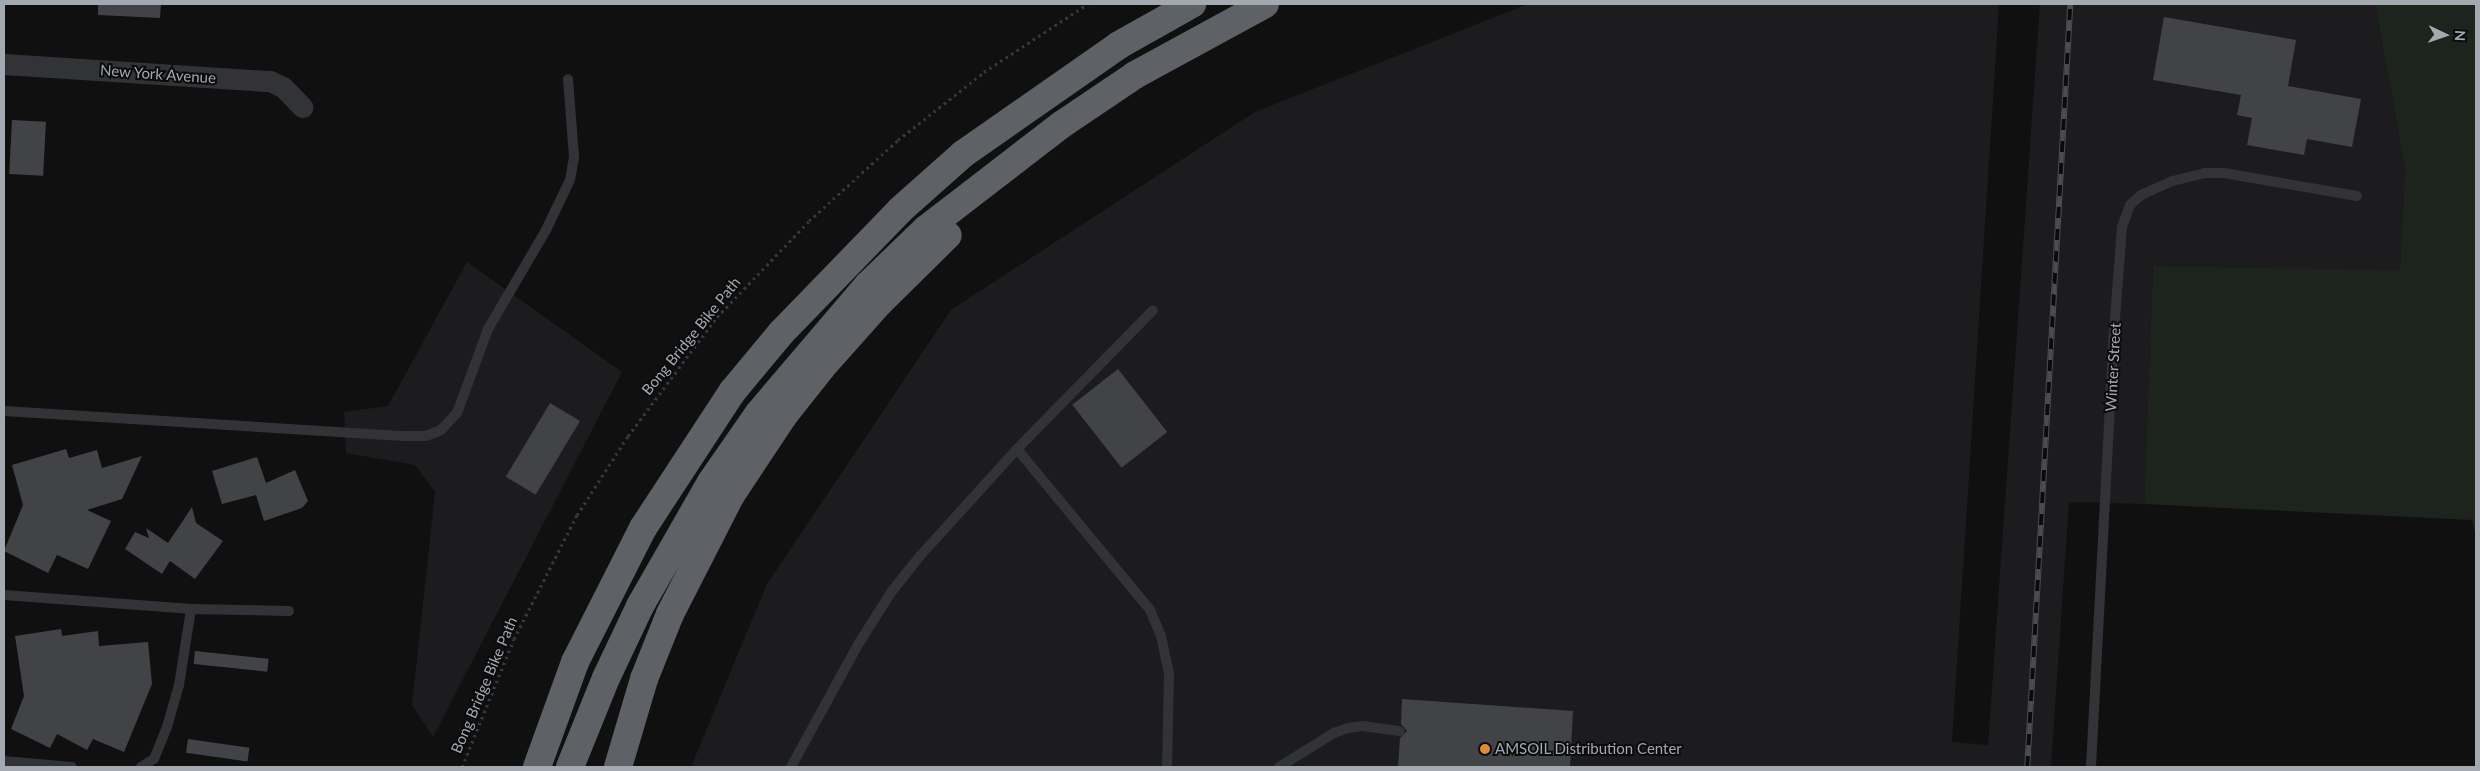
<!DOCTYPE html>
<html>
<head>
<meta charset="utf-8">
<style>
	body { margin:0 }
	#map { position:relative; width:2480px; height:771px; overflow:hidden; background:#101011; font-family:Lato,sans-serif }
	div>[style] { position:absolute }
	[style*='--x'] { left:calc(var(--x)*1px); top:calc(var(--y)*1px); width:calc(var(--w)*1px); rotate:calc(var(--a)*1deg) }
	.built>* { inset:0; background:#1c1c1e }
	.green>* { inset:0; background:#1d231d }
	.building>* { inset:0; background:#414347; transform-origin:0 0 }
	.path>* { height:3px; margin-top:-1.5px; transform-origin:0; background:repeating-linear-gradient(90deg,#373a3d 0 2.5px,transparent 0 6.5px) }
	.service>* { height:10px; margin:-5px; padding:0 5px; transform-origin:5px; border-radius:5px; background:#313336 }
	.minor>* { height:21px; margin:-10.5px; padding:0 10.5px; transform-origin:10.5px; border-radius:10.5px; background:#313336 }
	.motorway>* { height:28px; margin:-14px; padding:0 14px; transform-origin:14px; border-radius:14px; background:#5e6166 }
	.rail>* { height:5.5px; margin-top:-2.75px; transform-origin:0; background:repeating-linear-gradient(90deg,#0b0b0c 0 11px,#4a4d50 0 22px); box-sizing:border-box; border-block:1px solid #4a4d50 }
	.dots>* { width:14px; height:14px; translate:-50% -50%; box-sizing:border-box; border:2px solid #0b0b0c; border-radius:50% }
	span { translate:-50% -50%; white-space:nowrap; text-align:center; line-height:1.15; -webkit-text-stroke:4px #0b0b0c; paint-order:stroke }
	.street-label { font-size:15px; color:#a2a9b1 }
	.poi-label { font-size:15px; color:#a2a9b1 }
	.left { translate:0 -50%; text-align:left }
	.frame { position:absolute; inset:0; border:5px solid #a2a9b1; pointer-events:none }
	.north { position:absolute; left:2420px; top:10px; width:50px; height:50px; -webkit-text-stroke:4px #0b0b0c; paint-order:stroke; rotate:93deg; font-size:14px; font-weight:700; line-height:20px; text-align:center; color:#a2a9b1 }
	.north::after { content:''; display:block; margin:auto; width:18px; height:22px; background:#a2a9b1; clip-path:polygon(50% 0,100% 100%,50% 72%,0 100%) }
</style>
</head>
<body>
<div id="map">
	<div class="built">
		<i style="clip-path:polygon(1528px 4px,1999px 4px,1952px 742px,1988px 745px,2040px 4px,2375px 4px,2405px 169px,2400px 271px,2153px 266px,2144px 504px,2069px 502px,2051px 767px,691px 767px,767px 584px,951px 310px,1255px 112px)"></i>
		<i style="clip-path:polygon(467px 262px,622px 372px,433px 737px,412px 705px,435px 492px,415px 465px,346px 453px,344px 412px,388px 406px)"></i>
	</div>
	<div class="green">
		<i style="clip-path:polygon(2375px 4px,2476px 4px,2476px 537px,2472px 520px,2144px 504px,2153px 266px,2400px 270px,2405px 169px)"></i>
	</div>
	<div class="building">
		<i style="clip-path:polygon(98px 4px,161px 4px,160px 18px,98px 15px)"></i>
		<i style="clip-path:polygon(2164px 17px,2296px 40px,2288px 86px,2361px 99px,2352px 147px,2307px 139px,2304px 155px,2247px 145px,2252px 118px,2237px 115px,2241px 95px,2153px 80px)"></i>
		<i style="left:12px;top:120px;width:34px;height:54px;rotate:3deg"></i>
		<i style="left:1118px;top:369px;width:80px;height:58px;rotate:52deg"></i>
		<i style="left:550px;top:403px;width:35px;height:86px;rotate:31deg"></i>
		<i style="clip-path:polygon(66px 449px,69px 458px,97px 450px,102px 468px,142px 456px,122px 499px,87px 510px,111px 521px,88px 569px,57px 555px,48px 573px,4px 551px,23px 505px,12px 465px)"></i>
		<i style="clip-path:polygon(257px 457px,266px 483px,295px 470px,308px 501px,302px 508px,264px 521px,256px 495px,222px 504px,212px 471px)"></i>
		<i style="clip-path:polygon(192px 507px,196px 523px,223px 541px,195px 579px,170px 561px,162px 574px,125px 549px,135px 532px,149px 538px,146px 528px,168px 543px)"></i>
		<i style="clip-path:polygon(61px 629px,62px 636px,98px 631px,99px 646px,148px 642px,152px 684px,124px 752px,93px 739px,87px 750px,57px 734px,50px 748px,11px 729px,24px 696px,15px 636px)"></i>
		<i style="left:195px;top:651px;width:74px;height:13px;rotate:6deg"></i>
		<i style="clip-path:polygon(1402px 699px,1573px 711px,1570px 767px,1398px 767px,1400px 738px,1407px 731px,1401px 724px)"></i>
		<i style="left:188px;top:739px;width:62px;height:14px;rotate:8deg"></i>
	</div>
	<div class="path">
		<i style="--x:462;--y:767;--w:138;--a:-67.9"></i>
		<i style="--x:514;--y:639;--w:139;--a:-63.1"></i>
		<i style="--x:577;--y:515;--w:94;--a:-57.2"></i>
		<i style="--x:628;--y:436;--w:149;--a:-53.2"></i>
		<i style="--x:717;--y:317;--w:133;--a:-46.2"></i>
		<i style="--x:809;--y:221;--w:120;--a:-42.3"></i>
		<i style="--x:898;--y:140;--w:110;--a:-38.3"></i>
		<i style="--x:984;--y:72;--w:124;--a:-33.2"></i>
	</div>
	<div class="service">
		<i style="--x:4;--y:411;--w:400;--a:3.6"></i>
		<i style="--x:403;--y:436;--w:23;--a:0"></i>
		<i style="--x:426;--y:436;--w:16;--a:-22"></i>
		<i style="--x:441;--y:430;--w:23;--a:-47"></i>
		<i style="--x:457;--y:413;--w:90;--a:-69.7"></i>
		<i style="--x:488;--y:329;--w:115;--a:-59.6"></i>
		<i style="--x:546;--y:230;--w:55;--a:-64.4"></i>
		<i style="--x:570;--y:180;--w:23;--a:-80"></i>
		<i style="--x:574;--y:157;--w:78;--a:-94.4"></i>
		<i style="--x:1017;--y:449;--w:209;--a:50.4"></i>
		<i style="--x:1150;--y:610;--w:28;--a:67"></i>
		<i style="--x:1161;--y:636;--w:39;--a:78"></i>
		<i style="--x:1169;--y:674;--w:93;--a:91.2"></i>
		<i style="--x:4;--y:595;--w:188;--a:4.3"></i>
		<i style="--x:191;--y:609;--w:98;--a:1.2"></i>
		<i style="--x:4;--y:761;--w:68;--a:5"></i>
		<i style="--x:141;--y:767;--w:15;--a:-32"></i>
		<i style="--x:154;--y:759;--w:35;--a:-68"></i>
		<i style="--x:167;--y:727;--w:44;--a:-74.1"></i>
		<i style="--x:179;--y:685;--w:77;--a:-81"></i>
		<i style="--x:791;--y:767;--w:141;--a:-61.3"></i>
		<i style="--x:859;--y:643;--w:62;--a:-57.6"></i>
		<i style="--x:892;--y:591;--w:45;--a:-51.3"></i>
		<i style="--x:920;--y:556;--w:144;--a:-47.8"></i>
		<i style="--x:1017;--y:449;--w:194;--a:-45.6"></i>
		<i style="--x:1279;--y:767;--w:65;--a:-31.7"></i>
		<i style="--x:1334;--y:733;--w:15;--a:-20"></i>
		<i style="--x:1348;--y:728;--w:15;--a:-8"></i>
		<i style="--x:1363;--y:726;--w:37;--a:8"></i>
		<i style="--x:2091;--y:767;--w:437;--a:-87"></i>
		<i style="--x:2114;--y:331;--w:104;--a:-85.6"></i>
		<i style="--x:2122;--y:227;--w:23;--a:-70"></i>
		<i style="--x:2130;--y:205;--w:15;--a:-42"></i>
		<i style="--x:2141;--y:195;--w:35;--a:-24"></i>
		<i style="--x:2173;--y:181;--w:33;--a:-14"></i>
		<i style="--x:2205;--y:173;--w:19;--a:0"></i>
		<i style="--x:2224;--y:173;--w:135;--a:9.8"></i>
	</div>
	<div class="minor">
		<i style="--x:4;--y:64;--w:267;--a:3.7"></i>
		<i style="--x:270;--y:81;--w:14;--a:25"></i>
		<i style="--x:283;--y:87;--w:28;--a:46"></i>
	</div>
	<div class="motorway">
		<i style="--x:537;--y:767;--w:112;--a:-70.1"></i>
		<i style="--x:575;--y:662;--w:150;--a:-63.1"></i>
		<i style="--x:643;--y:528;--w:163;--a:-56.8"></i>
		<i style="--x:732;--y:392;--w:77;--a:-50.3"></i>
		<i style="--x:781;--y:333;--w:171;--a:-45.9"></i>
		<i style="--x:900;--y:210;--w:84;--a:-41.6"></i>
		<i style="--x:963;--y:154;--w:190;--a:-34.9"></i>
		<i style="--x:1119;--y:45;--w:84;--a:-29.3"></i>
		<i style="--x:570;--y:767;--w:96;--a:-68"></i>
		<i style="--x:606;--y:678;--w:80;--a:-64.7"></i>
		<i style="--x:640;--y:606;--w:143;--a:-60.2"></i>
		<i style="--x:711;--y:482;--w:84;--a:-55.2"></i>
		<i style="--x:759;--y:413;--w:168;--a:-49.6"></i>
		<i style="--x:868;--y:285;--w:81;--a:-44"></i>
		<i style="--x:926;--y:229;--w:170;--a:-37.6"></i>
		<i style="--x:1061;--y:125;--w:89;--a:-34"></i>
		<i style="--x:1135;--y:75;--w:148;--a:-28.6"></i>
		<i style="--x:618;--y:767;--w:92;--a:-73.5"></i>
		<i style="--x:644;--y:679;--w:70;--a:-68.2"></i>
		<i style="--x:670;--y:614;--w:134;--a:-62.9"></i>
		<i style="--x:731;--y:495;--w:96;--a:-56.5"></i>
		<i style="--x:784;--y:415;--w:61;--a:-51.6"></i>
		<i style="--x:822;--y:367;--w:87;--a:-48.3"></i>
		<i style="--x:880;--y:302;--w:95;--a:-44.6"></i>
	</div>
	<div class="rail">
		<i style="--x:2027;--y:767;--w:764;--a:-86.77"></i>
	</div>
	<div class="dots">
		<i style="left:1485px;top:749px;background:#e28b37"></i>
	</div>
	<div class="street-label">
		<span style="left:158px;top:74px;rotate:4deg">New York Avenue</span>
		<span style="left:691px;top:336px;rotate:-51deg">Bong Bridge Bike Path</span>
		<span style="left:2113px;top:367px;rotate:-87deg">Winter Street</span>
		<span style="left:484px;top:685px;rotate:-67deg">Bong Bridge Bike Path</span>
	</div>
	<div class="poi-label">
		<span class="left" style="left:1495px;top:749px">AMSOIL Distribution Center</span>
	</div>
	<div class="frame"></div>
	<div class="north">N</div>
</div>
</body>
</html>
